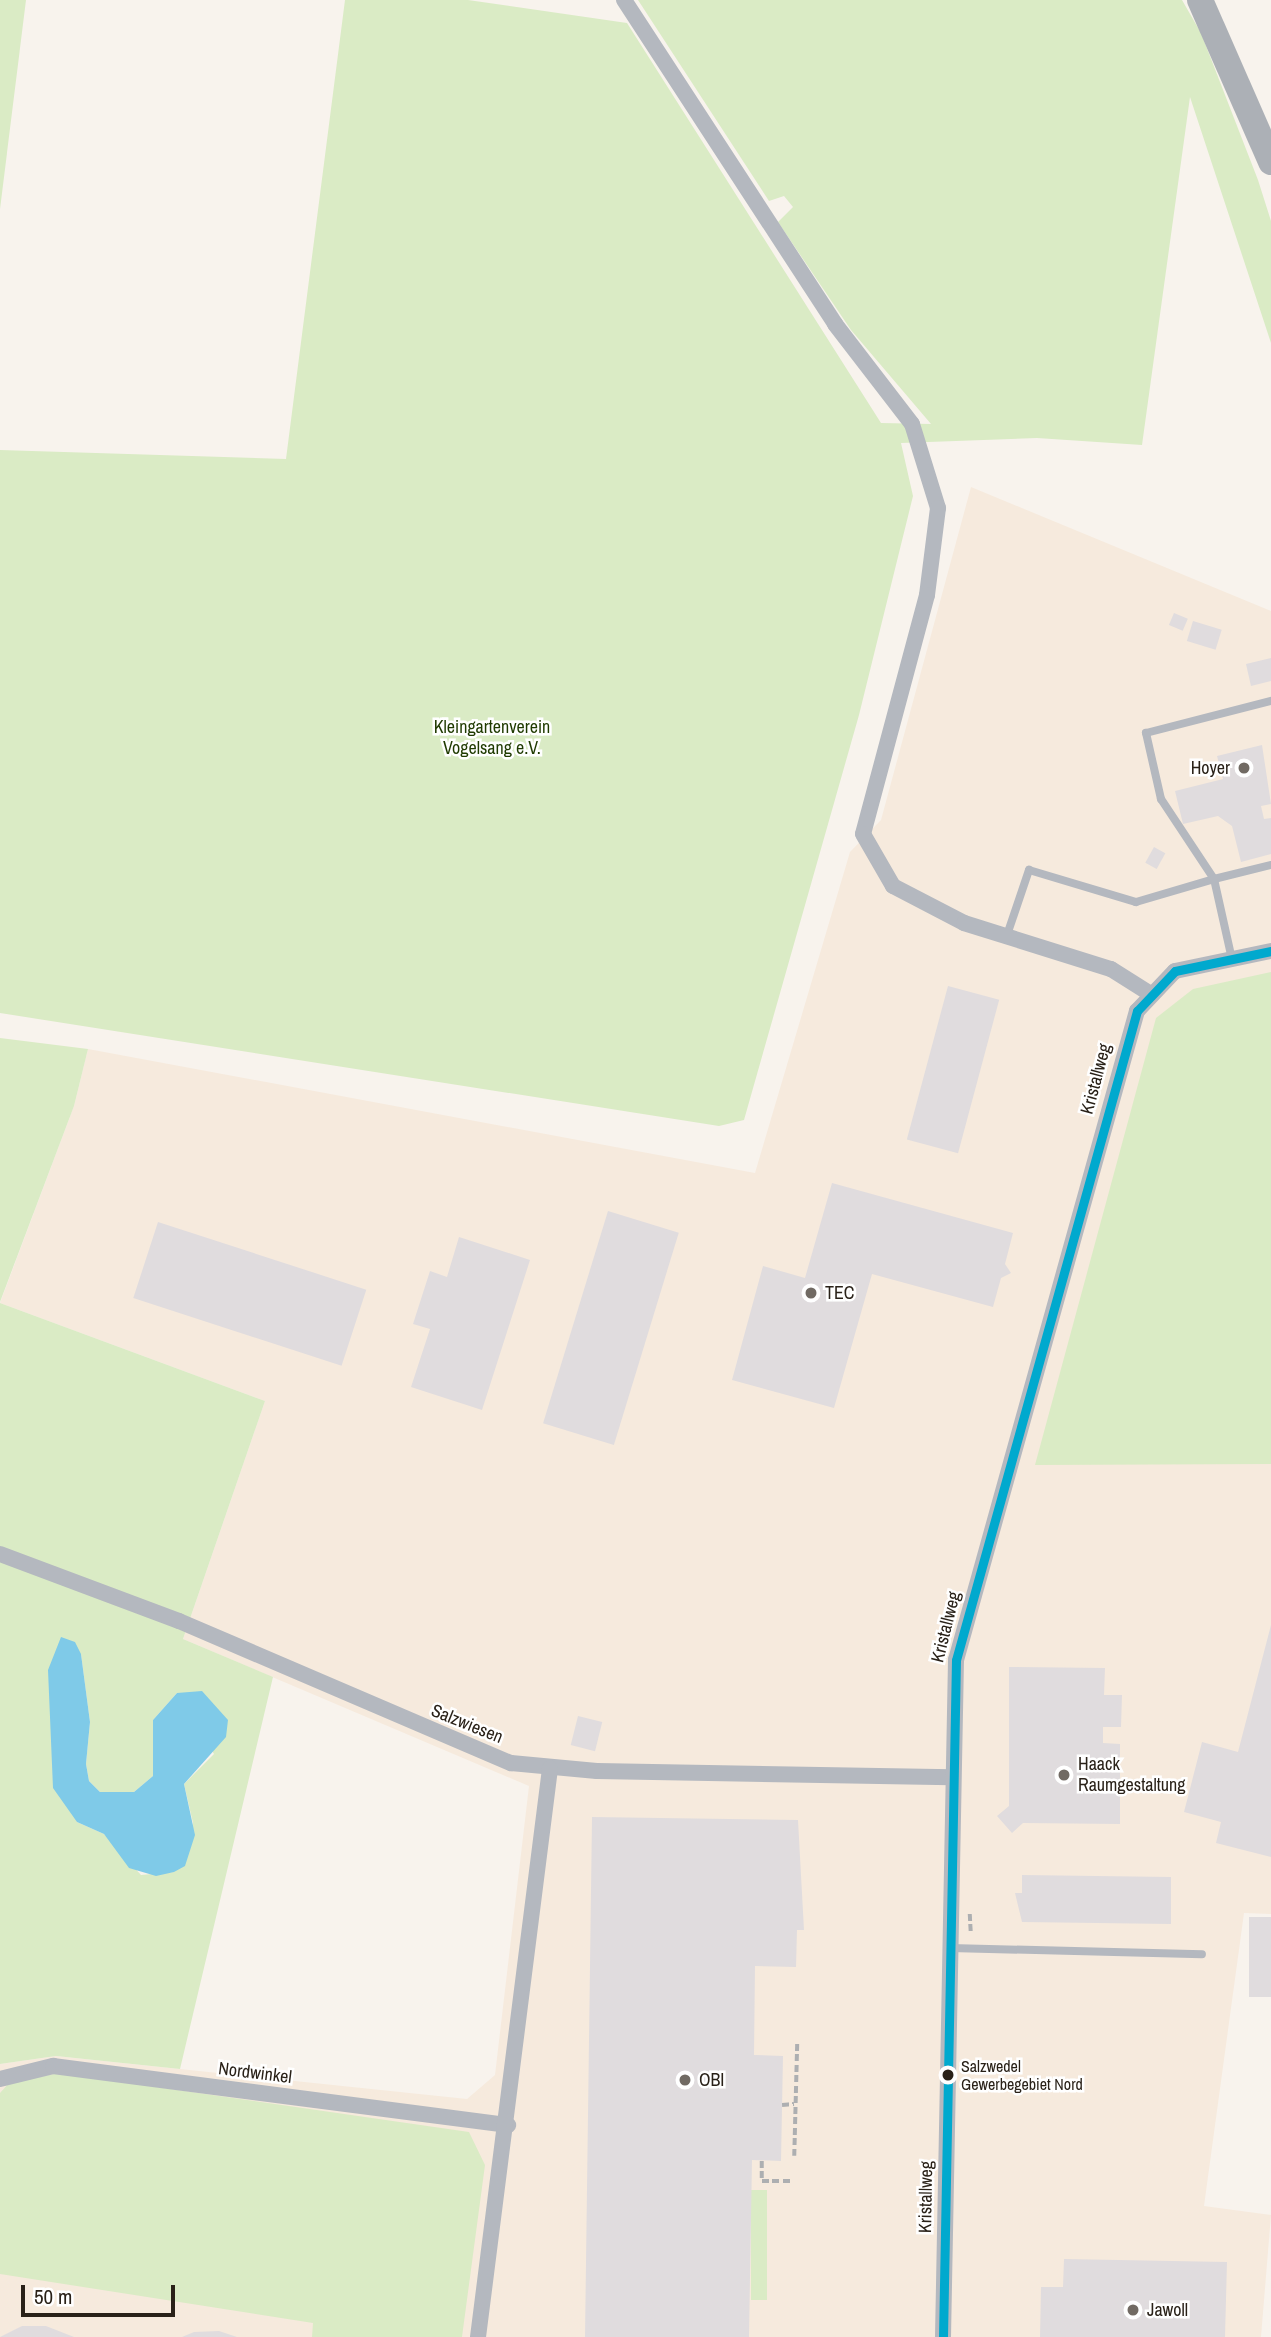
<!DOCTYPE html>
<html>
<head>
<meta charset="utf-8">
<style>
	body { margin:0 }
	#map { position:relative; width:1271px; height:2337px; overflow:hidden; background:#f8f3ed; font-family:"Archivo Narrow",sans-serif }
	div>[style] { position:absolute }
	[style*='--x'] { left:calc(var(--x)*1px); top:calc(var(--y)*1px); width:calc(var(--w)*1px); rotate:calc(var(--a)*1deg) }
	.built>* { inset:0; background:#f6eadd }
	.green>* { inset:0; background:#daebc5; transform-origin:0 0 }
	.water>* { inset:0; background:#7fcae8 }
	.building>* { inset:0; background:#e0dcde; transform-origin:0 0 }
	.path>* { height:3.5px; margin-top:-1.75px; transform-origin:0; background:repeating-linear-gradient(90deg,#adafb1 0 7px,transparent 0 10.5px) }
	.lane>* { height:8px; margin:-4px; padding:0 4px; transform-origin:4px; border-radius:4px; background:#b4b8bf }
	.street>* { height:16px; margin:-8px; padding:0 8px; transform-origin:8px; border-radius:8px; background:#b4b8bf }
	.primary>* { height:26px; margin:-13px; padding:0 13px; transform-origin:13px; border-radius:13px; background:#acb0b6 }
	.bus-1>* { height:9px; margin:-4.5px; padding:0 4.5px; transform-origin:4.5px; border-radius:4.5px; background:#00a9ce }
	.dots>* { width:19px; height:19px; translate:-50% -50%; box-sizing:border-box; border:4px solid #fff; border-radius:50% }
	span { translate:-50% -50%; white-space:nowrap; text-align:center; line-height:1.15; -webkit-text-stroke:5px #fff; paint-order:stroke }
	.bus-label { font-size:16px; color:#292118 }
	.left { translate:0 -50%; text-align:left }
	.park-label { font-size:18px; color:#1f3a00 }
	.poi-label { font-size:18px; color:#292118 }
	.right { translate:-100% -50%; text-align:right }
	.street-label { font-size:18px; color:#292118 }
	.scale { position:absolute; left:21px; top:2285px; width:154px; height:32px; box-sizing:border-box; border:4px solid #292118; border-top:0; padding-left:9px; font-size:21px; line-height:24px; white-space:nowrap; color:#292118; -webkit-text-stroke:5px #fff; paint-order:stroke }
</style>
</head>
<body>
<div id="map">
	<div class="built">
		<i style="clip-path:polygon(971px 487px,1271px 611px,1271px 1914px,1244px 1913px,1204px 2206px,1271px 2215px,1261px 2337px,0 2337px,0 2064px,56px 2056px,467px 2099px,495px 2075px,529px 1786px,183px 1639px,265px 1401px,0 1303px,74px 1106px,88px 1049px,755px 1173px,850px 852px,881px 820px)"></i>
	</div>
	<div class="green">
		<i style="clip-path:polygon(0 0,26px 0,0 209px)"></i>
		<i style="clip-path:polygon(345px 0,468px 0,627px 23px,881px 423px,931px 424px,851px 330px,778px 222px,793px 207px,784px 196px,769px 201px,638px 0,1182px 0,1201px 33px,1258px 180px,1271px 221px,1271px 343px,1190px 97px,1142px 445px,1037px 438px,901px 443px,913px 496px,859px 715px,744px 1120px,719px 1126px,0 1013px,0 450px,286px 459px)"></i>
		<i style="clip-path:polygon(1271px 972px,1271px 1464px,1035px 1465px,1156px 1018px,1193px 989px)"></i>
		<i style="clip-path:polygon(0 1038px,88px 1049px,74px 1106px,0 1302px)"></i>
		<i style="clip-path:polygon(evenodd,0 1303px,265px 1401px,183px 1639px,273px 1677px,180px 2069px,56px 2056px,0 2064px,0 1303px,81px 1654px,90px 1722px,86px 1764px,89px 1781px,100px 1792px,134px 1792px,153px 1776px,153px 1720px,177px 1693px,214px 1754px,184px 1784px,193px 1823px,174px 1872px,141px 1875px,104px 1834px,77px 1822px,54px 1718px,81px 1654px)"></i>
		<i style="clip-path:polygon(59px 2073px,469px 2132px,485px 2165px,462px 2337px,312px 2337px,313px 2323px,0 2274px,0 2093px,9px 2083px)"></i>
		<i style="left:751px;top:2190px;width:16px;height:110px"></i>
	</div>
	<div class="water">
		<i style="clip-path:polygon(61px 1637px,75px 1642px,81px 1654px,90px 1722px,86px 1764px,89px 1781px,100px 1792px,134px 1792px,153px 1776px,153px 1720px,177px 1693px,202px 1691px,228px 1720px,226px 1737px,184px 1784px,195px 1835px,185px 1866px,174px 1872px,156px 1876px,129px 1868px,104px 1834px,77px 1822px,53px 1788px,48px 1670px)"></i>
	</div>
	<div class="building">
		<i style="left:1174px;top:613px;width:15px;height:13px;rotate:23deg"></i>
		<i style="left:1193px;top:621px;width:30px;height:21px;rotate:17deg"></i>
		<i style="clip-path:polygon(1271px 658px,1271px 681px,1251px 686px,1246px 664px)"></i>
		<i style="clip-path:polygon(1262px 745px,1271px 804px,1261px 806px,1264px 819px,1271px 818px,1271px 854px,1241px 862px,1232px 826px,1218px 816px,1183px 824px,1175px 791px,1223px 779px,1217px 756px)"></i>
		<i style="left:1154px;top:847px;width:13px;height:18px;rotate:29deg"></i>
		<i style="left:948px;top:986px;width:53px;height:159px;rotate:15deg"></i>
		<i style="clip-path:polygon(832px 1183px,1013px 1233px,1005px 1264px,1011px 1273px,1001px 1278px,993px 1307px,872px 1274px,834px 1408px,732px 1380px,763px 1266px,805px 1278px)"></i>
		<i style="left:608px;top:1211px;width:74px;height:222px;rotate:17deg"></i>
		<i style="left:158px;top:1222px;width:219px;height:80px;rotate:18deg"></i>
		<i style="clip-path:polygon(459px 1237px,530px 1260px,482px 1410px,411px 1387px,430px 1329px,413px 1324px,430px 1271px,447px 1277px)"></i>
		<i style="clip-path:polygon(1271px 1625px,1271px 1857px,1216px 1843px,1221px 1822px,1184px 1812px,1202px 1742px,1238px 1752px)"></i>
		<i style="clip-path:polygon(1009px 1667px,1105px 1668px,1104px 1695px,1122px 1695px,1121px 1727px,1103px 1727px,1103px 1743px,1120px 1744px,1120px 1824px,1023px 1823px,1012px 1833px,997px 1816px,1009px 1806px)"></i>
		<i style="left:578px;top:1716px;width:25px;height:30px;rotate:14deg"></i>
		<i style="clip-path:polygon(592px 1817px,798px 1820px,804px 1930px,797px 1930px,796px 1967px,755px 1966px,754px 2055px,783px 2056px,781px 2161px,752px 2160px,749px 2337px,585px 2337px)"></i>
		<i style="clip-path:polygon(1022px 1875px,1171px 1877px,1171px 1924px,1022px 1922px,1015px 1893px,1022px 1893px)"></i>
		<i style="left:1249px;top:1917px;width:22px;height:80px"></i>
		<i style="clip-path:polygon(1064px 2259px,1227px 2262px,1225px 2337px,1040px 2337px,1041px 2287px,1063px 2287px)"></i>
		<i style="clip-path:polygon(22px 2326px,46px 2326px,74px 2337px,0 2337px)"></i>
		<i style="clip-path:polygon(219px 2331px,237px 2337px,182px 2337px,194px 2332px)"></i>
	</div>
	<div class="path">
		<i style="--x:970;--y:1914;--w:20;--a:87"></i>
		<i style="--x:782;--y:2105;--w:12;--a:-5"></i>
		<i style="--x:794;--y:2156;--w:112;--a:-88.5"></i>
		<i style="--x:762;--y:2161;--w:20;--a:90"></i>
		<i style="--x:762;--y:2181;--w:31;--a:0"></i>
	</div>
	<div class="lane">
		<i style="--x:1007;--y:935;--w:69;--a:-71.3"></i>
		<i style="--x:1029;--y:870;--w:112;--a:16.7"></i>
		<i style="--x:1136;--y:902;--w:81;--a:-16.4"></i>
		<i style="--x:1214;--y:879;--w:96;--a:-123.5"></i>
		<i style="--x:1161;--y:799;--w:68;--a:-102.8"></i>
		<i style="--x:1146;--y:733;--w:129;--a:-14.4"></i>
		<i style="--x:1231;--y:955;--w:78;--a:-102.6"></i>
		<i style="--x:1214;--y:879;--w:59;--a:-13.8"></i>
		<i style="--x:950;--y:1948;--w:252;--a:1.4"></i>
	</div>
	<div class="street">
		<i style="--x:624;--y:0;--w:387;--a:56.9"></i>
		<i style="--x:835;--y:324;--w:126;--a:52.4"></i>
		<i style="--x:912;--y:424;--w:88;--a:72.8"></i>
		<i style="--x:938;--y:508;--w:88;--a:97.2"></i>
		<i style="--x:927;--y:595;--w:247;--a:105"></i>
		<i style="--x:863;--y:834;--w:60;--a:60"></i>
		<i style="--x:893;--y:886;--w:80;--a:27.5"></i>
		<i style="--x:964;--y:923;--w:154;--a:17.4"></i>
		<i style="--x:1111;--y:969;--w:45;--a:32.3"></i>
		<i style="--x:0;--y:1554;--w:191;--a:20.5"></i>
		<i style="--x:179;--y:1621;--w:361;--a:23.2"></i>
		<i style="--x:511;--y:1763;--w:86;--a:5.3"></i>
		<i style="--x:597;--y:1771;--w:355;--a:1"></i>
		<i style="--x:0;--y:2079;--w:55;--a:-13.8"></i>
		<i style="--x:53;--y:2066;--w:459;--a:7.4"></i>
		<i style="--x:478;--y:2337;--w:573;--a:-82.78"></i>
		<i style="--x:943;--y:2337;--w:677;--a:-88.9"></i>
		<i style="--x:956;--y:1660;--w:674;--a:-74.42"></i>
		<i style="--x:1137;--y:1011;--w:55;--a:-46.5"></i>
		<i style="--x:1175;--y:971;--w:98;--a:-11.8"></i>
	</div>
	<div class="primary">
		<i style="--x:1200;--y:0;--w:177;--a:66.3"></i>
	</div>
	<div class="bus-1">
		<i style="--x:943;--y:2337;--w:677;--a:-88.9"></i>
		<i style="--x:956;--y:1660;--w:674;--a:-74.42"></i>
		<i style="--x:1137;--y:1011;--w:55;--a:-46.5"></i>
		<i style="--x:1175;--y:971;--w:98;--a:-11.8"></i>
	</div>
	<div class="dots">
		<i style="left:1244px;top:768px;background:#716a63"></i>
		<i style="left:811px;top:1293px;background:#716a63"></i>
		<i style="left:1064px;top:1775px;background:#716a63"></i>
		<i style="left:948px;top:2075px;background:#292118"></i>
		<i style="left:685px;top:2080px;background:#716a63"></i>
		<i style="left:1133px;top:2310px;background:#716a63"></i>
	</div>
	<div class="bus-label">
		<span class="left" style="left:961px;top:2075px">Salzwedel<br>Gewerbegebiet Nord</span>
	</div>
	<div class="park-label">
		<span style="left:492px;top:738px">Kleingartenverein<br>Vogelsang e.V.</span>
	</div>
	<div class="poi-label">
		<span class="right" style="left:1230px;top:768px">Hoyer</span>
		<span class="left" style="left:825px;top:1293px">TEC</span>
		<span class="left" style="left:1078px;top:1775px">Haack<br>Raumgestaltung</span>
		<span class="left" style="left:699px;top:2080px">OBI</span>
		<span class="left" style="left:1147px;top:2310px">Jawoll</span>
	</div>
	<div class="street-label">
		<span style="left:1096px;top:1079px;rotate:-75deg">Kristallweg</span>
		<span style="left:946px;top:1627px;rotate:-76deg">Kristallweg</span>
		<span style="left:467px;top:1724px;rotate:22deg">Salzwiesen</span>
		<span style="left:255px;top:2073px;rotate:7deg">Nordwinkel</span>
		<span style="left:926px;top:2197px;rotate:-89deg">Kristallweg</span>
	</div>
	<div class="scale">50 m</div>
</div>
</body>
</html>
